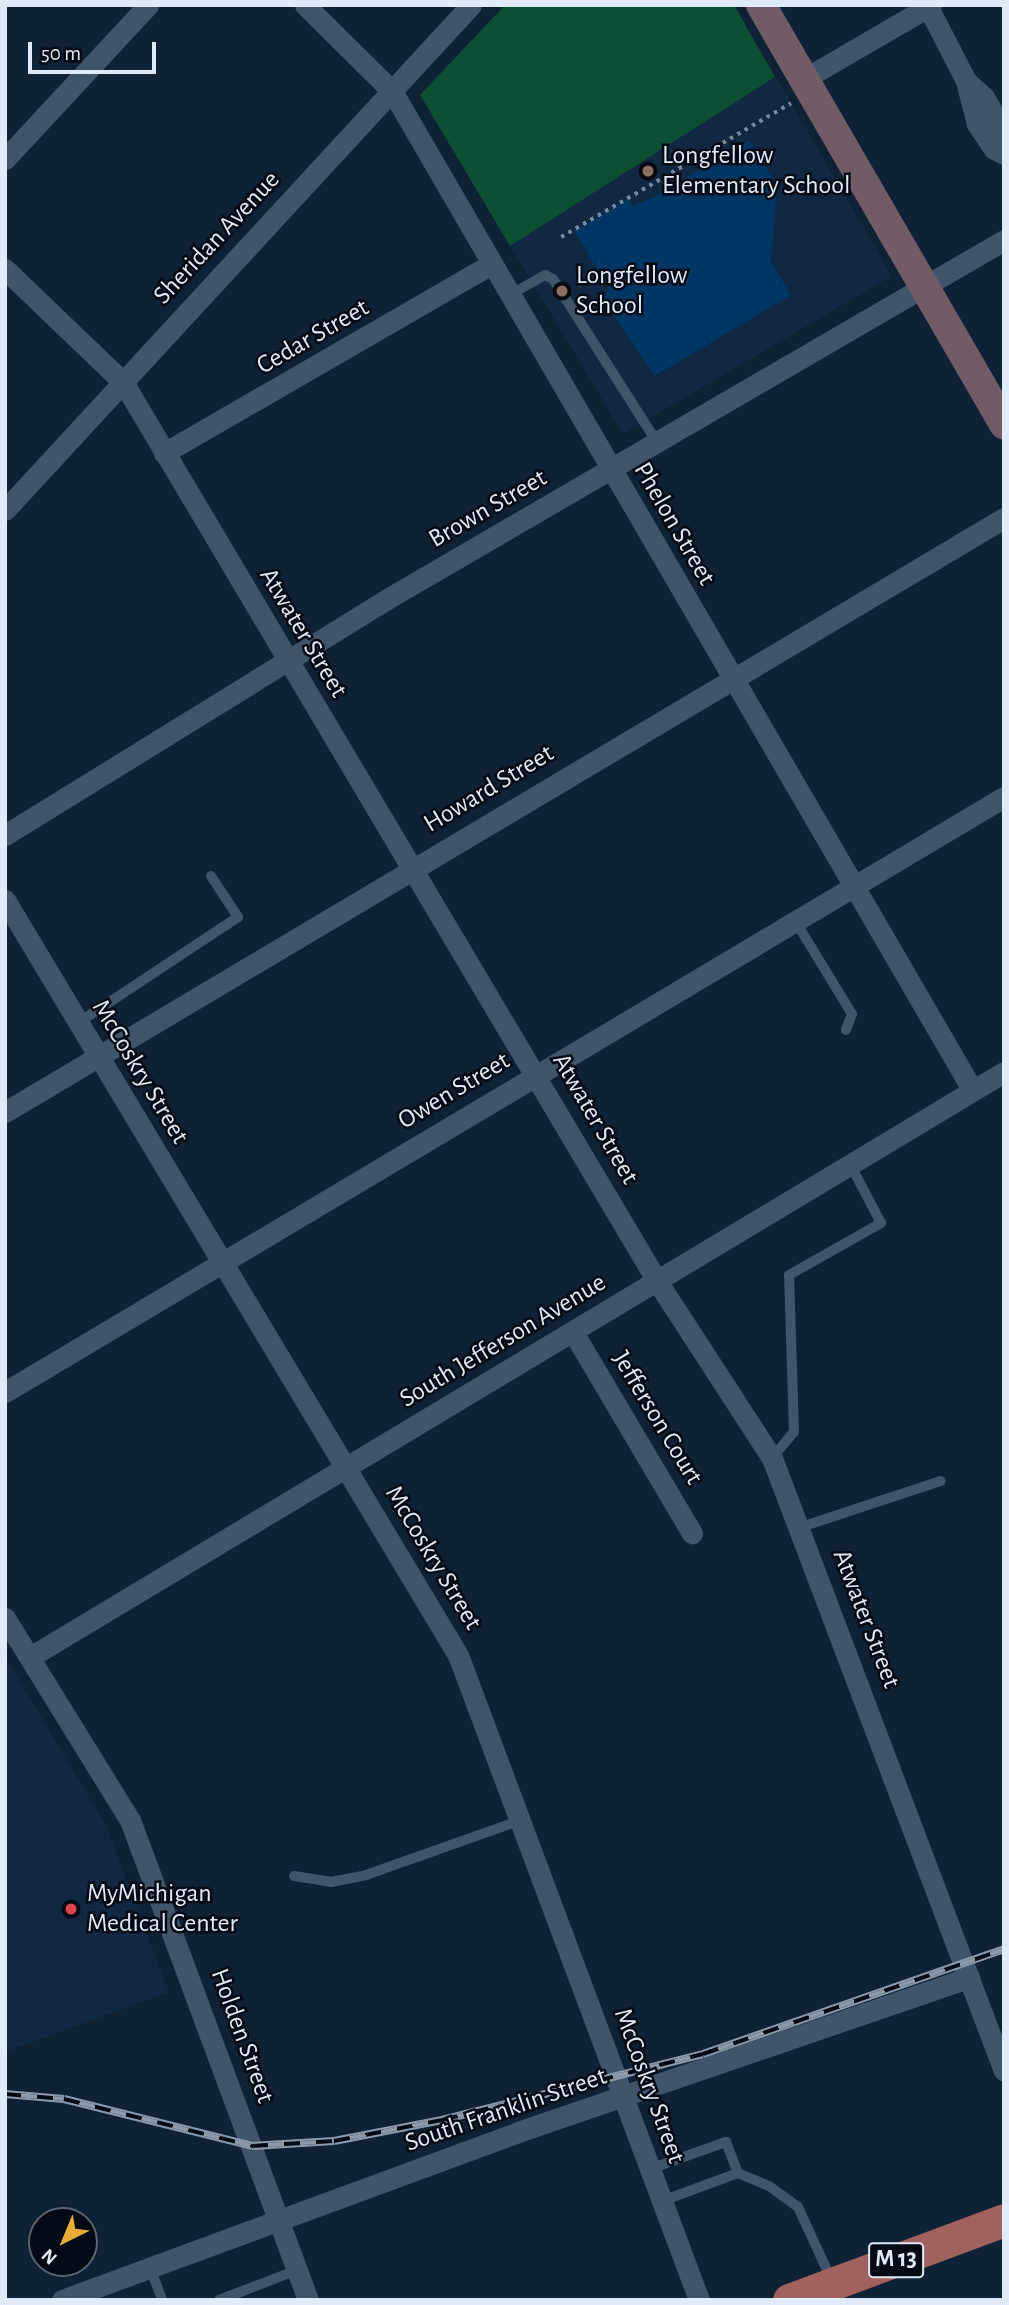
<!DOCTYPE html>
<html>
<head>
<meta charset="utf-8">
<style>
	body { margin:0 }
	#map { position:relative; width:1009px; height:2305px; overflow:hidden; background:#0e2135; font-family:"Alegreya Sans",sans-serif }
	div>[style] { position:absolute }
	.built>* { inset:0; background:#102842 }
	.green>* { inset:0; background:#0c4f32 }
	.building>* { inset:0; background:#003664 }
	.path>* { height:3.5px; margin-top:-1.75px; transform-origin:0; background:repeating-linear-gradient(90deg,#798899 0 3.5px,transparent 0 8.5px) }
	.lane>* { height:10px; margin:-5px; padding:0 5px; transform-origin:5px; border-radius:5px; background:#40556c }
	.street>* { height:21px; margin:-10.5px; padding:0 10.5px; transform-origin:10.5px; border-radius:10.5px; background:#40556c }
	.secondary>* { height:30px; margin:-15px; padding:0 15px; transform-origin:15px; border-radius:15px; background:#705b66 }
	.primary>* { height:33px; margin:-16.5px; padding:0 16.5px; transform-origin:16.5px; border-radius:16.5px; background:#a0625f }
	.rail>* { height:8px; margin-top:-4px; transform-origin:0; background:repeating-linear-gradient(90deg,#040a13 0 16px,#8b9aaa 0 32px); box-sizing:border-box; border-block:2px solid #8b9aaa }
	.dots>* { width:19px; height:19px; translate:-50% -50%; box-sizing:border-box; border:4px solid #040a13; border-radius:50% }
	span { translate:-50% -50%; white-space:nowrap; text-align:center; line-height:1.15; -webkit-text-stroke:5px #040a13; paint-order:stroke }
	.shield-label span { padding:2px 5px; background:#040a13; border:2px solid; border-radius:5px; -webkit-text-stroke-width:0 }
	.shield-label { font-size:24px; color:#dfebf9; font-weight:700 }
	.poi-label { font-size:26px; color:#dfebf9 }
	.left { translate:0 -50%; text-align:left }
	.street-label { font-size:26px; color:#dfebf9 }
	.frame { position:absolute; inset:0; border:7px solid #dfebf9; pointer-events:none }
	.north { position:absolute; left:28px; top:2207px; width:70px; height:70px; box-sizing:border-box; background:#040a13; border:2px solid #5c646f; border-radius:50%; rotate:223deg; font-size:19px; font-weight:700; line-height:28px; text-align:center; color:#dfebf9 }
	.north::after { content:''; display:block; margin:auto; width:24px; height:32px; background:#e6ac36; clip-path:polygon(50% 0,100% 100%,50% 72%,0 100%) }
	.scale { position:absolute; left:28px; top:42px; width:128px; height:32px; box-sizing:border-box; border:4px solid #dfebf9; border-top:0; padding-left:9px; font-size:21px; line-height:24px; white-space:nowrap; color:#dfebf9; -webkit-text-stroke:5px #040a13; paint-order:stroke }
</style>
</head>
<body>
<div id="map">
	<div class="built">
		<div style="clip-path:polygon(505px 5px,734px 5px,892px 276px,623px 434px,420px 95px)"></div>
		<div style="clip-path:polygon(5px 1656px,107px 1827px,169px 1992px,5px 2052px)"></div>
	</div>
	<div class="green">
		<div style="clip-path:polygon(505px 5px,734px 5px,775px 77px,510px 246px,420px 95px)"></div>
	</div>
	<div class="building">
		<div style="clip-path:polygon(749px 140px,777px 186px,771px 262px,791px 295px,655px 376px,600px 296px,610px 290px,574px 231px,628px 199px,632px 206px,652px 198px)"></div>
	</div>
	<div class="path">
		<div style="left:561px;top:237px;width:266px;rotate:-30.2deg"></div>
	</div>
	<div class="lane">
		<div style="left:508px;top:296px;width:43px;rotate:-29.6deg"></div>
		<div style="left:545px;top:275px;width:9px;rotate:27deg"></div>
		<div style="left:553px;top:279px;width:196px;rotate:57.5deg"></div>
		<div style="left:794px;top:919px;width:111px;rotate:58.6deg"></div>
		<div style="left:852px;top:1014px;width:17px;rotate:111deg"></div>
		<div style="left:78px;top:1023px;width:192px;rotate:-33.5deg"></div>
		<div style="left:238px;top:917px;width:49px;rotate:-123.4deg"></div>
		<div style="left:772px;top:1458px;width:34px;rotate:-50deg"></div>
		<div style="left:794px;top:1432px;width:157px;rotate:-91.8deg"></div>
		<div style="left:789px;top:1275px;width:106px;rotate:-29.5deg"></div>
		<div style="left:881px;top:1223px;width:69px;rotate:-117.7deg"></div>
		<div style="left:801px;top:1527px;width:147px;rotate:-18.2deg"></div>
		<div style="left:294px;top:1876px;width:37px;rotate:9deg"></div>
		<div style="left:331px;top:1882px;width:36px;rotate:-11deg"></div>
		<div style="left:366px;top:1875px;width:164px;rotate:-19.5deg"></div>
		<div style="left:650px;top:2169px;width:81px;rotate:-19.6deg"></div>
		<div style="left:726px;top:2142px;width:33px;rotate:69deg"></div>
		<div style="left:662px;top:2201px;width:81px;rotate:-20.2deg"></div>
		<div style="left:738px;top:2173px;width:34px;rotate:23deg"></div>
		<div style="left:769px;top:2186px;width:36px;rotate:36deg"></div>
		<div style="left:798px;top:2207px;width:81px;rotate:65.3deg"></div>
		<div style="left:150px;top:2268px;width:34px;rotate:69deg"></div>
		<div style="left:219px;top:2300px;width:84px;rotate:-21deg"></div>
	</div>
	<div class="street">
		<div style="left:305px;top:5px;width:122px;rotate:44.7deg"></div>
		<div style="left:392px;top:91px;width:1154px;rotate:59.84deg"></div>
		<div style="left:928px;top:7px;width:83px;rotate:62.8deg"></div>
		<div style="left:966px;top:81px;width:44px;rotate:75.7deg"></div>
		<div style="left:977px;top:124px;width:30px;rotate:56deg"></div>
		<div style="left:994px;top:149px;width:11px;rotate:27deg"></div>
		<div style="left:804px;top:79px;width:147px;rotate:-30.2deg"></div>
		<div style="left:966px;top:81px;width:24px;rotate:42deg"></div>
		<div style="left:984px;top:97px;width:40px;rotate:60.3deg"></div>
		<div style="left:5px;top:159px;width:210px;rotate:-47.1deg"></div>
		<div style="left:5px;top:269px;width:163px;rotate:43.8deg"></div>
		<div style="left:123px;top:382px;width:1046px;rotate:59.29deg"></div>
		<div style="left:657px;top:1281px;width:211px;rotate:57deg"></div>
		<div style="left:772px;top:1458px;width:655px;rotate:69.27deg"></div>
		<div style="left:164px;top:453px;width:376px;rotate:-30deg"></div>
		<div style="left:5px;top:510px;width:687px;rotate:-47.3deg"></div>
		<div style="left:5px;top:835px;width:449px;rotate:-31.7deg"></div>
		<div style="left:387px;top:599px;width:714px;rotate:-30.19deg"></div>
		<div style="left:5px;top:900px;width:880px;rotate:59.04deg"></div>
		<div style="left:458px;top:1655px;width:689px;rotate:69.51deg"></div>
		<div style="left:5px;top:1112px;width:1162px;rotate:-30.74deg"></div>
		<div style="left:573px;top:1332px;width:234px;rotate:59.4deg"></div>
		<div style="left:5px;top:1392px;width:1163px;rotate:-30.78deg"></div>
		<div style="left:5px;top:1618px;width:238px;rotate:58.3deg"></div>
		<div style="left:130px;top:1820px;width:512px;rotate:69.65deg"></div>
		<div style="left:30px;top:1657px;width:1136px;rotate:-30.99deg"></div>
		<div style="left:62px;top:2300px;width:486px;rotate:-20.2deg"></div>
		<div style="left:518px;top:2132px;width:477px;rotate:-18.9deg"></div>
	</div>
	<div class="secondary">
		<div style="left:761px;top:5px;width:485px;rotate:59.9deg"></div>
	</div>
	<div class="primary">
		<div style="left:789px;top:2300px;width:229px;rotate:-20.4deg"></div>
	</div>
	<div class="rail">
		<div style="left:5px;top:2094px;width:59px;rotate:4.8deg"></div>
		<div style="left:64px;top:2099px;width:194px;rotate:14deg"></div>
		<div style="left:252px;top:2146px;width:82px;rotate:-3.5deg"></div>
		<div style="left:334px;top:2141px;width:110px;rotate:-11deg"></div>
		<div style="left:442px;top:2120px;width:269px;rotate:-14.2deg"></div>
		<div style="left:703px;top:2054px;width:319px;rotate:-19.2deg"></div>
	</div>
	<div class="dots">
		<div style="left:648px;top:171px;background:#8d6e63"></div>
		<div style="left:562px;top:291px;background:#8d6e63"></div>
		<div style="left:71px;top:1909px;background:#e0444e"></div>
	</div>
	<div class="shield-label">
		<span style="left:896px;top:2260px">M 13</span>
	</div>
	<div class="poi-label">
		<span class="left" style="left:662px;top:171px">Longfellow<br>Elementary School</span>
		<span class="left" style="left:576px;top:291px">Longfellow<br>School</span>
		<span class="left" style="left:87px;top:1909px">MyMichigan<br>Medical Center</span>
	</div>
	<div class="street-label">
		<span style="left:217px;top:238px;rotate:-47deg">Sheridan Avenue</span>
		<span style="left:313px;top:337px;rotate:-30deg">Cedar Street</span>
		<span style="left:488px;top:509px;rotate:-30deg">Brown Street</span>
		<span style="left:674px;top:524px;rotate:60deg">Phelon Street</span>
		<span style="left:303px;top:633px;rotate:59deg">Atwater Street</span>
		<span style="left:489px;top:789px;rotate:-31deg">Howard Street</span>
		<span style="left:140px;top:1072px;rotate:59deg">McCoskry Street</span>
		<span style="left:454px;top:1091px;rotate:-31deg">Owen Street</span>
		<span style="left:595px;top:1119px;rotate:60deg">Atwater Street</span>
		<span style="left:503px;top:1341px;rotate:-31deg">South Jefferson Avenue</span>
		<span style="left:657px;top:1418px;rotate:59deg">Jefferson Court</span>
		<span style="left:433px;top:1558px;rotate:59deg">McCoskry Street</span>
		<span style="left:866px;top:1619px;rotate:69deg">Atwater Street</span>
		<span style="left:242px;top:2036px;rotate:70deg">Holden Street</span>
		<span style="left:649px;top:2086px;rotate:70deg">McCoskry Street</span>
		<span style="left:506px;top:2110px;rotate:-19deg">South Franklin Street</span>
	</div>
	<div class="frame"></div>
	<div class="north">N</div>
	<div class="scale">50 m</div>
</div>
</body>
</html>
